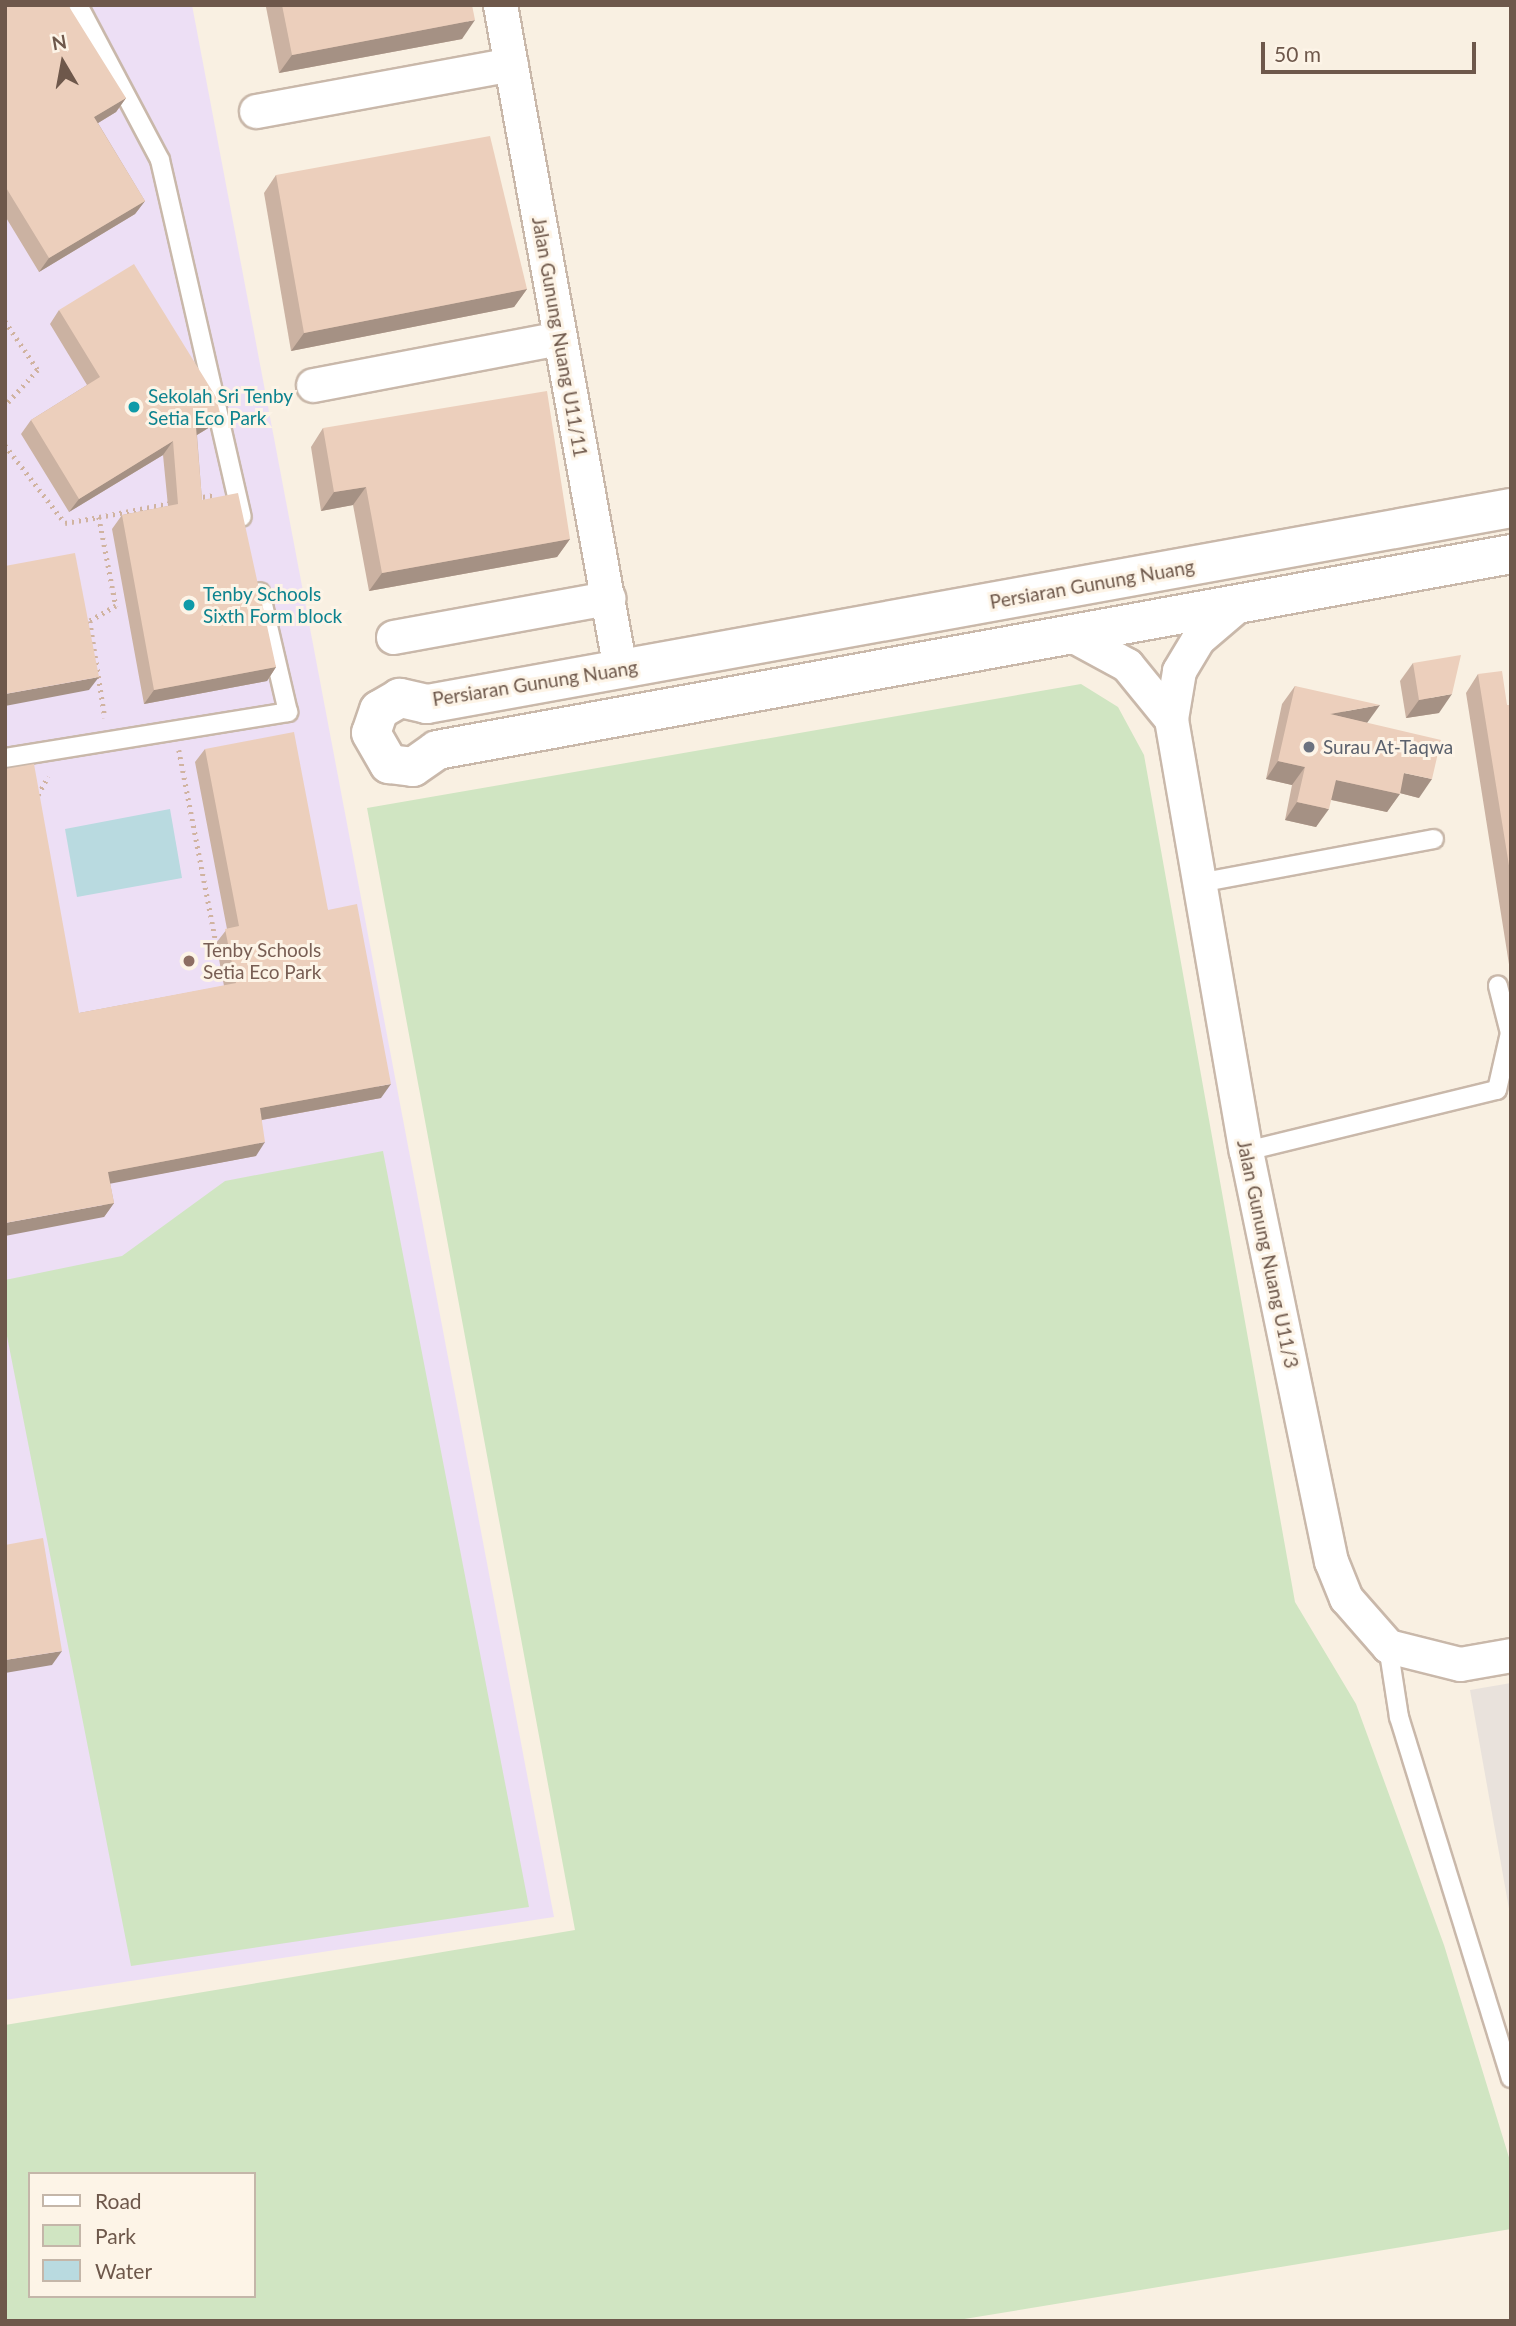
<!DOCTYPE html>
<html>
<head>
<meta charset="utf-8">
<style>
	body { margin:0 }
	#map { position:relative; width:1516px; height:2326px; overflow:hidden; background:#f9f0e2; font-family:Lato,sans-serif }
	div>[style] { position:absolute }
	.industrial>* { inset:0; background:#e9e2dc }
	.education>* { inset:0; background:#eddff5 }
	.green>* { inset:0; background:#d0e5c2 }
	.water>* { inset:0; background:#b9dae0 }
	.path>* { height:4.5px; margin-top:-2.25px; transform-origin:0; background:repeating-linear-gradient(90deg,#d0b3a0 0 2px,transparent 0 7px) }
	.roads { filter:drop-shadow(2px 0 #c9b8aa) drop-shadow(-2px 0 #c9b8aa) drop-shadow(0 2px #c9b8aa) drop-shadow(0 -2px #c9b8aa) }
	.lane>* { height:18px; margin:-9px; padding:0 9px; transform-origin:9px; border-radius:9px; background:#fff }
	.street>* { height:33px; margin:-16.5px; padding:0 16.5px; transform-origin:16.5px; border-radius:16.5px; background:#fff }
	.secondary>* { height:38px; margin:-19px; padding:0 19px; transform-origin:19px; border-radius:19px; background:#fff }
	.wall>* { inset:0; background:#cbb2a2 }
	.shaded-wall>* { inset:0; background:#a59184 }
	.building>* { inset:0; background:#eccfbc }
	.dots>* { width:19px; height:19px; translate:-50% -50%; box-sizing:border-box; border:4px solid #fdf4e7; border-radius:50% }
	span { translate:-50% -50%; white-space:nowrap; text-align:center; line-height:1.15; -webkit-text-stroke:6px #fdf4e7; paint-order:stroke }
	.street-label { font-size:19px; color:#6e584b }
	.culture-label { font-size:19px; color:#0d838f }
	.left { translate:0 -50%; text-align:left }
	.worship-label { font-size:19px; color:#5b616d }
	.education-label { font-size:19px; color:#785e54 }
	.frame { position:absolute; inset:0; border:7px solid #6e584b; pointer-events:none }
	.legend { position:absolute; left:28px; top:2172px; width:228px; height:126px; box-sizing:border-box; background:#fdf4e7; border:2px solid #c4b6a9; margin:0; padding:9px 12px; list-style:none; font-size:21px; color:#6e584b }
	.legend li { display:flex; align-items:center; gap:14px; height:35px }
	.legend b { width:35px; border:2px solid #c4b6a9 }
	.north { position:absolute; left:28px; top:28px; width:70px; height:70px; -webkit-text-stroke:5px #fdf4e7; paint-order:stroke; rotate:350deg; font-size:19px; font-weight:700; line-height:28px; text-align:center; color:#6e584b }
	.north::after { content:''; display:block; margin:auto; width:24px; height:32px; background:#6e584b; clip-path:polygon(50% 0,100% 100%,50% 72%,0 100%) }
	.scale { position:absolute; left:1261px; top:42px; width:215px; height:32px; box-sizing:border-box; border:4px solid #6e584b; border-top:0; padding-left:9px; font-size:21px; line-height:24px; white-space:nowrap; color:#6e584b; -webkit-text-stroke:5px #fdf4e7; paint-order:stroke }
</style>
</head>
<body>
<div id="map">
	<div class="industrial">
		<div style="clip-path:polygon(1511px 1683px,1511px 1920px,1470px 1690px)"></div>
	</div>
	<div class="education">
		<div style="clip-path:polygon(5px 5px,192px 5px,554px 1917px,5px 2000px)"></div>
	</div>
	<div class="green">
		<div style="clip-path:polygon(evenodd,1081px 684px,1118px 707px,1144px 755px,1295px 1602px,1356px 1704px,1444px 1945px,1511px 2164px,1511px 2229px,952px 2321px,5px 2321px,5px 2025px,575px 1930px,367px 808px,1081px 684px,30px 2174px,254px 2174px,254px 2296px,30px 2296px,30px 2174px)"></div>
		<div style="clip-path:polygon(383px 1151px,529px 1907px,131px 1966px,5px 1326px,5px 1280px,122px 1256px,225px 1181px)"></div>
	</div>
	<div class="water">
		<div style="clip-path:polygon(170px 809px,182px 878px,77px 897px,65px 829px)"></div>
	</div>
	<div class="path">
		<div style="left:5px;top:321px;width:59px;rotate:56deg"></div>
		<div style="left:38px;top:370px;width:49px;rotate:132.5deg"></div>
		<div style="left:5px;top:445px;width:98px;rotate:52.4deg"></div>
		<div style="left:65px;top:523px;width:35px;rotate:-10deg"></div>
		<div style="left:99px;top:517px;width:91px;rotate:79.2deg"></div>
		<div style="left:116px;top:606px;width:30px;rotate:150deg"></div>
		<div style="left:90px;top:621px;width:98px;rotate:81.2deg"></div>
		<div style="left:196px;top:498px;width:19px;rotate:-9deg"></div>
		<div style="left:99px;top:517px;width:73px;rotate:-11deg"></div>
		<div style="left:179px;top:750px;width:197px;rotate:79.1deg"></div>
		<div style="left:38px;top:795px;width:21px;rotate:-62deg"></div>
	</div>
	<div class="roads">
		<div class="lane">
			<div style="left:78px;top:5px;width:175px;rotate:62.1deg"></div>
			<div style="left:160px;top:160px;width:366px;rotate:77.1deg"></div>
			<div style="left:5px;top:758px;width:287px;rotate:-9.2deg"></div>
			<div style="left:288px;top:712px;width:123px;rotate:-103.1deg"></div>
			<div style="left:1199px;top:883px;width:239px;rotate:-10.6deg"></div>
			<div style="left:1246px;top:1151px;width:258px;rotate:-13.7deg"></div>
			<div style="left:1497px;top:1090px;width:58px;rotate:-77.2deg"></div>
			<div style="left:1510px;top:1033px;width:49px;rotate:-104.3deg"></div>
			<div style="left:1388px;top:1646px;width:72px;rotate:81.2deg"></div>
			<div style="left:1399px;top:1717px;width:378px;rotate:72.8deg"></div>
		</div>
		<div class="street">
			<div style="left:500px;top:5px;width:675px;rotate:79.76deg"></div>
			<div style="left:256px;top:111px;width:259px;rotate:-10.4deg"></div>
			<div style="left:313px;top:385px;width:251px;rotate:-10.8deg"></div>
			<div style="left:1239px;top:604px;width:54px;rotate:139.5deg"></div>
			<div style="left:1198px;top:639px;width:37px;rotate:121deg"></div>
			<div style="left:1179px;top:671px;width:49px;rotate:99.5deg"></div>
			<div style="left:1171px;top:719px;width:438px;rotate:80.2deg"></div>
			<div style="left:1246px;top:1151px;width:419px;rotate:78.3deg"></div>
			<div style="left:1331px;top:1561px;width:40px;rotate:68deg"></div>
			<div style="left:1346px;top:1598px;width:64px;rotate:48.8deg"></div>
			<div style="left:1388px;top:1646px;width:74px;rotate:14deg"></div>
			<div style="left:1460px;top:1664px;width:52px;rotate:-10deg"></div>
			<div style="left:1070px;top:634px;width:65px;rotate:28.5deg"></div>
			<div style="left:1127px;top:665px;width:70px;rotate:50.8deg"></div>
			<div style="left:393px;top:637px;width:219px;rotate:-10.3deg"></div>
		</div>
		<div class="secondary">
			<div style="left:1511px;top:508px;width:1102px;rotate:169.75deg"></div>
			<div style="left:427px;top:704px;width:28px;rotate:-167deg"></div>
			<div style="left:400px;top:698px;width:24px;rotate:150deg"></div>
			<div style="left:379px;top:710px;width:24px;rotate:109deg"></div>
			<div style="left:371px;top:733px;width:36px;rotate:60deg"></div>
			<div style="left:389px;top:764px;width:24px;rotate:7deg"></div>
			<div style="left:413px;top:767px;width:29px;rotate:-35deg"></div>
			<div style="left:437px;top:750px;width:1092px;rotate:-10.34deg"></div>
		</div>
	</div>
	<div class="wall">
		<div style="clip-path:polygon(5px 5px,126px 98px,116px 112px,98px 123px,145px 201px,135px 214px,39px 272px,5px 216px)"></div>
		<div style="clip-path:polygon(268px 5px,472px 5px,462px 39px,279px 73px,266px 7px)"></div>
		<div style="clip-path:polygon(276px 175px,527px 289px,514px 307px,291px 351px,264px 193px)"></div>
		<div style="clip-path:polygon(59px 310px,220px 413px,210px 427px,197px 435px,202px 500px,276px 667px,267px 681px,144px 704px,112px 529px,122px 515px,168px 506px,163px 455px,69px 512px,21px 434px,31px 420px,87px 385px,50px 324px)"></div>
		<div style="clip-path:polygon(323px 428px,570px 539px,557px 557px,369px 591px,353px 505px,321px 511px,311px 447px)"></div>
		<div style="clip-path:polygon(1413px 663px,1439px 713px,1406px 718px,1400px 681px)"></div>
		<div style="clip-path:polygon(1478px 674px,1507px 705px,1511px 705px,1511px 977px,1466px 693px)"></div>
		<div style="clip-path:polygon(1295px 686px,1367px 723px,1419px 798px,1400px 793px,1387px 812px,1331px 800px,1316px 827px,1285px 820px,1292px 785px,1266px 779px,1282px 704px)"></div>
		<div style="clip-path:polygon(205px 749px,328px 910px,381px 1098px,262px 1120px,256px 1156px,110px 1183px,114px 1203px,104px 1217px,79px 1013px,224px 986px,216px 943px,227px 929px,195px 762px)"></div>
	</div>
	<div class="shaded-wall">
		<div style="clip-path:polygon(475px 20px,462px 39px,279px 73px,292px 55px)"></div>
		<div style="clip-path:polygon(126px 98px,116px 112px,85px 131px,94px 117px)"></div>
		<div style="clip-path:polygon(145px 201px,135px 214px,39px 272px,49px 258px)"></div>
		<div style="clip-path:polygon(527px 289px,514px 307px,291px 351px,304px 333px)"></div>
		<div style="clip-path:polygon(220px 413px,210px 427px,187px 441px,196px 427px)"></div>
		<div style="clip-path:polygon(173px 441px,163px 455px,69px 512px,79px 499px)"></div>
		<div style="clip-path:polygon(366px 487px,353px 505px,321px 511px,334px 492px)"></div>
		<div style="clip-path:polygon(570px 539px,557px 557px,369px 591px,382px 573px)"></div>
		<div style="clip-path:polygon(276px 667px,267px 681px,144px 704px,154px 690px)"></div>
		<div style="clip-path:polygon(99px 677px,89px 690px,5px 706px,5px 694px)"></div>
		<div style="clip-path:polygon(1452px 694px,1439px 713px,1406px 718px,1419px 700px)"></div>
		<div style="clip-path:polygon(1380px 705px,1367px 723px,1330px 714px)"></div>
		<div style="clip-path:polygon(1278px 761px,1305px 767px,1292px 785px,1266px 779px)"></div>
		<div style="clip-path:polygon(1404px 773px,1432px 779px,1419px 798px,1392px 791px)"></div>
		<div style="clip-path:polygon(1336px 780px,1400px 794px,1387px 812px,1323px 798px)"></div>
		<div style="clip-path:polygon(1297px 802px,1329px 809px,1316px 827px,1285px 820px)"></div>
		<div style="clip-path:polygon(391px 1084px,381px 1098px,250px 1122px,260px 1108px)"></div>
		<div style="clip-path:polygon(265px 1142px,256px 1156px,98px 1186px,108px 1172px)"></div>
		<div style="clip-path:polygon(114px 1203px,104px 1217px,5px 1236px,5px 1223px)"></div>
		<div style="clip-path:polygon(62px 1651px,52px 1665px,5px 1673px,5px 1660px)"></div>
	</div>
	<div class="building">
		<div style="clip-path:polygon(5px 5px,68px 5px,126px 98px,94px 117px,145px 201px,49px 258px,5px 186px)"></div>
		<div style="clip-path:polygon(282px 5px,472px 5px,475px 20px,292px 55px)"></div>
		<div style="clip-path:polygon(490px 136px,527px 289px,304px 333px,276px 175px)"></div>
		<div style="clip-path:polygon(134px 264px,216px 397px,220px 413px,196px 427px,202px 500px,238px 493px,276px 667px,154px 690px,122px 515px,178px 504px,173px 441px,79px 499px,31px 420px,100px 377px,59px 310px)"></div>
		<div style="clip-path:polygon(547px 391px,570px 539px,382px 573px,366px 487px,334px 492px,323px 428px)"></div>
		<div style="clip-path:polygon(75px 553px,99px 677px,5px 694px,5px 566px)"></div>
		<div style="clip-path:polygon(1461px 655px,1452px 694px,1419px 700px,1413px 663px)"></div>
		<div style="clip-path:polygon(1502px 671px,1507px 705px,1511px 705px,1511px 878px,1478px 674px)"></div>
		<div style="clip-path:polygon(1295px 686px,1380px 705px,1330px 714px,1441px 740px,1432px 779px,1404px 773px,1400px 794px,1336px 780px,1329px 809px,1297px 802px,1305px 767px,1278px 761px)"></div>
		<div style="clip-path:polygon(294px 732px,328px 910px,357px 904px,391px 1084px,260px 1108px,265px 1142px,108px 1172px,114px 1203px,5px 1223px,5px 769px,34px 764px,79px 1013px,236px 983px,225px 929px,239px 926px,205px 749px)"></div>
		<div style="clip-path:polygon(43px 1538px,62px 1651px,5px 1660px,5px 1545px)"></div>
	</div>
	<div class="dots">
		<div style="left:134px;top:407px;background:#0f9aa8"></div>
		<div style="left:189px;top:605px;background:#0f9aa8"></div>
		<div style="left:1309px;top:747px;background:#6b7280"></div>
		<div style="left:189px;top:961px;background:#8d6e63"></div>
	</div>
	<div class="street-label">
		<span style="left:560px;top:337px;rotate:80deg">Jalan Gunung Nuang U11/11</span>
		<span style="left:1092px;top:584px;rotate:-10deg">Persiaran Gunung Nuang</span>
		<span style="left:535px;top:683px;rotate:-9deg">Persiaran Gunung Nuang</span>
		<span style="left:1268px;top:1254px;rotate:78deg">Jalan Gunung Nuang U11/3</span>
	</div>
	<div class="culture-label">
		<span class="left" style="left:148px;top:407px">Sekolah Sri Tenby<br>Setia Eco Park</span>
		<span class="left" style="left:203px;top:605px">Tenby Schools<br>Sixth Form block</span>
	</div>
	<div class="worship-label">
		<span class="left" style="left:1323px;top:747px">Surau At-Taqwa</span>
	</div>
	<div class="education-label">
		<span class="left" style="left:203px;top:961px">Tenby Schools<br>Setia Eco Park</span>
	</div>
	<div class="frame"></div>
	<ul class="legend">
	<li><b style="height:9px;background:#fff"></b>Road</li>
	<li><b style="height:19px;background:#d0e5c2"></b>Park</li>
	<li><b style="height:19px;background:#b9dae0"></b>Water</li>
	</ul>
	<div class="north">N</div>
	<div class="scale">50 m</div>
</div>
</body>
</html>
